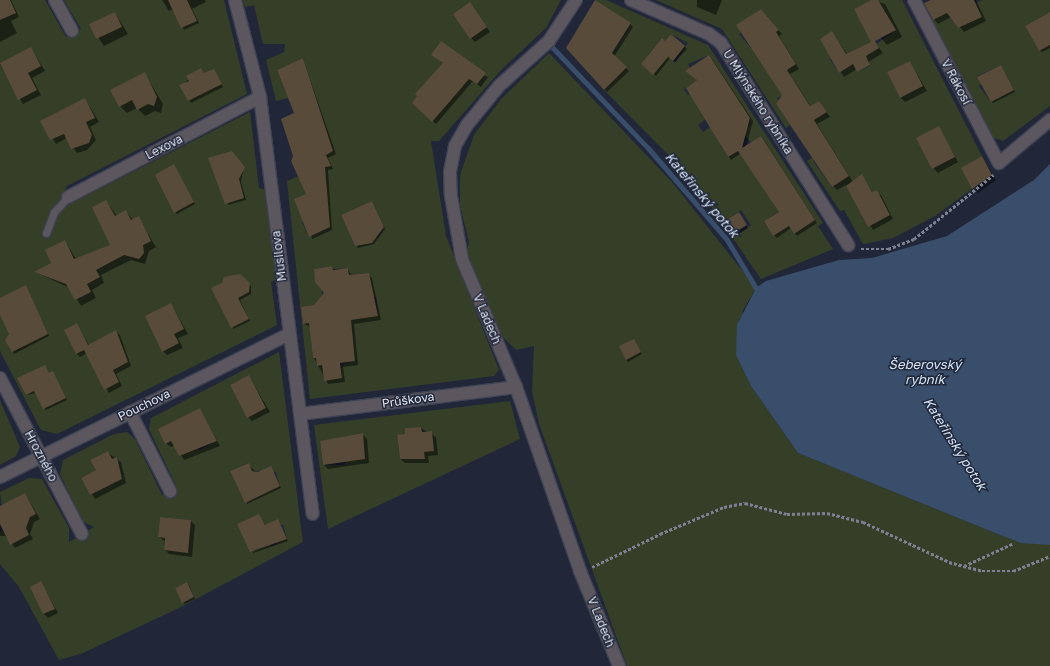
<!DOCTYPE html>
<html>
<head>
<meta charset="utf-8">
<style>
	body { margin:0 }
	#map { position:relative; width:1050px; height:666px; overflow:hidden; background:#212739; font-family:"Golos Text",sans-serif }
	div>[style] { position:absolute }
	.green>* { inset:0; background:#353f28 }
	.water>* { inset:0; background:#384e6a }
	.shadow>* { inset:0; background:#0007 }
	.stream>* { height:5px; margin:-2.5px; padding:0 2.5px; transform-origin:2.5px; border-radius:2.5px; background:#384e6a }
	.building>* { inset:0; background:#594b39 }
	.path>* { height:2.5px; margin-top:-1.25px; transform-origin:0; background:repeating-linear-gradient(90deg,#7c8291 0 3px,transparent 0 5px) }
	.roads { filter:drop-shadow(1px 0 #3c4253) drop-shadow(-1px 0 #3c4253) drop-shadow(0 1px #3c4253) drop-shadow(0 -1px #3c4253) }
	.service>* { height:7px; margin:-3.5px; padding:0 3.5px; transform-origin:3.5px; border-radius:3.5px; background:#5c565f }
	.minor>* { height:12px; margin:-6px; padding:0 6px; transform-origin:6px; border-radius:6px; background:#5c565f }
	span { translate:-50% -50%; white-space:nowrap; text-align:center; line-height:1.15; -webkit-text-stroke:3px #212739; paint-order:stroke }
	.street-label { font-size:12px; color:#e2e7f3 }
	.water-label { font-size:13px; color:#d4e4f9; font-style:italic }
</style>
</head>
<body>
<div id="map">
	<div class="green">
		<div style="clip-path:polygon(0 0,45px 0,66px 37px,81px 29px,64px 0,224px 0,247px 94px,67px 186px,62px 196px,68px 205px,250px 112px,259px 188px,267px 190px,278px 279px,271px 282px,277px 325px,57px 434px,41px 430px,0 351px)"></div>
		<div style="clip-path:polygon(evenodd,243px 0,561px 0,546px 28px,502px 69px,439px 141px,431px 141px,446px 236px,499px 370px,494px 376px,310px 399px,287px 181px,322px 166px,318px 158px,333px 151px,303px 58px,277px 70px,288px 98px,276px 101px,266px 60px,284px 52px,285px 44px,263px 44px,254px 5px,245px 7px,243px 0,372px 201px,384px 227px,379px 236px,355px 246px,341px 215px,372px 201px,243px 0,317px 215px,324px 230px,309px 237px,302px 222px,317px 215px,243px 0,332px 266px,333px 269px,348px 268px,349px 275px,368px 273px,371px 289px,365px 298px,376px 297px,378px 316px,303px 324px,301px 307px,322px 304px,322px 286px,315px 279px,314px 269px,332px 266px,243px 0,311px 341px,353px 343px,355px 361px,345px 363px,341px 368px,342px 378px,324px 380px,322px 365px,317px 366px,316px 358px,313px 358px,311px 341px)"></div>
		<div style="clip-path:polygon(evenodd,595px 0,606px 0,708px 45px,823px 223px,818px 226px,833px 249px,761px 279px,692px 179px,604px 90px,611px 83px,594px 65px,611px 55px,631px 24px,595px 0,671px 34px,688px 43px,675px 63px,668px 57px,652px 58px,648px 55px,661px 39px,665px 41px,671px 34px,595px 0,709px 55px,721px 74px,688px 95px,684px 89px,697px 80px,688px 64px,709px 55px,595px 0,724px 78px,742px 106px,703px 132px,698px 125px,706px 119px,724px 78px,595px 0,745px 110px,750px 118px,749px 126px,742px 130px,751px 143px,761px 136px,776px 160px,742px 148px,728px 157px,720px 145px,727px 141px,719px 127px,745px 110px,595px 0,800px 198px,814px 220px,794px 234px,789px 226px,773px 236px,764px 221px,800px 198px,595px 0,741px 210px,751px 225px,736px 236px,726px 220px,741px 210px)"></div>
		<div style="clip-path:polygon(evenodd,656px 0,871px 0,854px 9px,875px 45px,896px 30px,878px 0,902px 0,982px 156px,968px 164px,964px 172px,972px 189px,935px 216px,893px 238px,863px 244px,844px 210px,840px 211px,807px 161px,830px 146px,814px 120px,827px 112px,819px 101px,810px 106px,799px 89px,777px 98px,780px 102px,776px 104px,790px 125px,786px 128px,722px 29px,656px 0,761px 9px,779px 30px,751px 48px,739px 34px,741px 33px,737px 25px,761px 9px,656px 0,861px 47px,870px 66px,857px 72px,848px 53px,861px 47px,656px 0,786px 48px,796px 64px,772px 79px,786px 48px,656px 0,842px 51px,851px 65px,839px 73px,830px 59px,842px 51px,656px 0,910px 61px,923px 86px,900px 98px,887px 72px,910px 61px,656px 0,832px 149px,849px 176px,832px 187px,813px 161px,832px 149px,656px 0,877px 190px,890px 215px,868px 227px,855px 202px,877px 190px)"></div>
		<div style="clip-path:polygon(evenodd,982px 0,1050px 0,1050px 17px,1048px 13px,1025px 26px,1039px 51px,1050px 45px,1050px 106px,1003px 141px,991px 137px,932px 20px,947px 13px,958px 28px,982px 17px,976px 3px,982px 0,1001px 65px,1014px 90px,991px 102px,979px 86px,981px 84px,977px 76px,1001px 65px)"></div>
		<div style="clip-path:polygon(549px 53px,672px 182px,756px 288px,743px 310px,736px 355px,751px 386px,798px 453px,1000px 535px,1050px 545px,1050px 666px,627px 666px,539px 424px,532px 391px,534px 346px,516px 350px,497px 331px,466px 254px,469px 242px,460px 205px,460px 175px,474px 135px,501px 99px)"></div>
		<div style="clip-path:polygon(evenodd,279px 352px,303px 542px,179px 608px,83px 653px,59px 660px,19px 587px,0 564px,0 532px,3px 531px,10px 544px,29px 535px,26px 528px,30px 517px,36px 514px,25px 493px,2px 506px,0 492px,29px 478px,42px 479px,69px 528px,69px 542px,94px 527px,82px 521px,60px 474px,63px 460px,114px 434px,127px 432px,135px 439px,162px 495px,177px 488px,149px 429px,151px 418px,279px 352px,249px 375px,266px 407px,247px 417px,230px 385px,249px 375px,279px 352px,200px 408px,217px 441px,200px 450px,171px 441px,200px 408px,279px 352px,108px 451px,112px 459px,117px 457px,122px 479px,90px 495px,81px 478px,96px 470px,90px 460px,108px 451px,279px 352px,248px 463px,252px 471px,276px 472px,280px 486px,243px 499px,230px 471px,248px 463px,279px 352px,255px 516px,259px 524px,283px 525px,287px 539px,272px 546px,237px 524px,255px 516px,279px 352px,160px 517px,191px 520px,188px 552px,164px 550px,165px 538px,158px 537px,160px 517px,279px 352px,187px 582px,194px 597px,182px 602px,175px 588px,187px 582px)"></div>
		<div style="clip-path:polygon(0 400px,20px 447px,16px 456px,0 465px)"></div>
		<div style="clip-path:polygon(evenodd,510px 401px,520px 439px,328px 529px,314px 425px,510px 401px,421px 427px,422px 432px,432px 431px,434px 450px,424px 452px,425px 459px,400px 459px,397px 436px,405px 434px,405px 428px,421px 427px,510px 401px,362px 433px,365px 459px,345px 461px,345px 465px,323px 465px,320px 442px,362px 433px)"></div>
	</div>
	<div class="water">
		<div style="clip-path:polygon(1050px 164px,1050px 545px,1021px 543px,1000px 535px,798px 453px,751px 386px,736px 355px,737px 325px,756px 288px,766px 281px,839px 260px,872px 258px,947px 236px,1034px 180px)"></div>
	</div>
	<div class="shadow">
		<div style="clip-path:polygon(0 0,11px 0,19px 17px,11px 21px,17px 33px,0 42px)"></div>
		<div style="clip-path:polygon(162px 0,205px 0,206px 2px,192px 9px,199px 23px,184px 30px,173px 9px,169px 11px)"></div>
		<div style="clip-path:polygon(697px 0,722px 0,716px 15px,697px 7px)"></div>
		<div style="clip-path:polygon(873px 0,885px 4px,902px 37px,887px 45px,881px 38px)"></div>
		<div style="clip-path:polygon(933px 0,976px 0,986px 21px,964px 32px,951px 17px,938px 24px,934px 19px)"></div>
		<div style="clip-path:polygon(470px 4px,490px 32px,475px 42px,471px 38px)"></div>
		<div style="clip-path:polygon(115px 13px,128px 34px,104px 46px,90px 25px)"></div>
		<div style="clip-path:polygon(765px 14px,782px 34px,779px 36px,799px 69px,790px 74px,811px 107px,819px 102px,830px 117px,817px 124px,853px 182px,862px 175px,873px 193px,881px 195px,893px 219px,873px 230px,846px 185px,837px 190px,833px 186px,777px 104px,783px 96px)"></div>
		<div style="clip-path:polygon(1050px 17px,1050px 48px,1042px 52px,1040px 50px)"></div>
		<div style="clip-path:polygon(630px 24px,633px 27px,614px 57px,629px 71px,607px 92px,567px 48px)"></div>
		<div style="clip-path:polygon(832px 32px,847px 54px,874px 41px,883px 53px,844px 77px,821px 39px)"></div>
		<div style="clip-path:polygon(671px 35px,687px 49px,675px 62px,670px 58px,656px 76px,642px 64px)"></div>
		<div style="clip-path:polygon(31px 48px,45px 71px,32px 78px,41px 95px,23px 104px,0 64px)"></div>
		<div style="clip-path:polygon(436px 58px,488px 77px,481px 87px,473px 81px,436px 124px,413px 103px,444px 64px)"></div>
		<div style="clip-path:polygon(303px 59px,336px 154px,328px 158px,333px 169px,328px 170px,332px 230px,312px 239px,296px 113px)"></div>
		<div style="clip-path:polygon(712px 59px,753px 121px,746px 147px,761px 138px,764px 140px,817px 223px,797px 236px,791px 228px,777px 238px,774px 235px,780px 212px,741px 153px,731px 160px,729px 157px,687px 88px,698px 81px)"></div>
		<div style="clip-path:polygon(910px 62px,927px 91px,905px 102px,901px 98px)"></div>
		<div style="clip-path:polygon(1002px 68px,1015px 92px,993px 103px,991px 101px)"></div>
		<div style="clip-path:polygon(201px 69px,205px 74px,215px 72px,223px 87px,191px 103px,181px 86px)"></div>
		<div style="clip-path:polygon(145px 74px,163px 104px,161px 113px,155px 111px,145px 116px,137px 108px,127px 113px,120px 106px)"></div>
		<div style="clip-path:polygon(85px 99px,99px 122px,90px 127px,96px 140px,87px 150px,77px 153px,67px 138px,56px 144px,42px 121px)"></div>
		<div style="clip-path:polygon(939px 128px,958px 162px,938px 173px,933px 168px)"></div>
		<div style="clip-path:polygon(982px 157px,996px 180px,978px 193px,963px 168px)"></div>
		<div style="clip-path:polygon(235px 159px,244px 165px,241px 182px,246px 200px,228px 205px)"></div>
		<div style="clip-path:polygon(174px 166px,195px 204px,177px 214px,175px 212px)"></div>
		<div style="clip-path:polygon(106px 201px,117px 216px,126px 211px,133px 220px,138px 218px,156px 247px,149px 251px,145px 264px,131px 260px,101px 275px,104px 283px,92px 290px,96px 298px,81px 306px,70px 288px,35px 272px,53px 263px,65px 241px,76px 259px,112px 246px)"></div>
		<div style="clip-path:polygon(372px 202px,385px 229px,374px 244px,358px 248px,342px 216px)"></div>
		<div style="clip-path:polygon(740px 215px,748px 228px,737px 235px,727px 221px)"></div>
		<div style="clip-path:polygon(348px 269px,352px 276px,368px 274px,372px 278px,381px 320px,354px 324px,358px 365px,343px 367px,345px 382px,328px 384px,314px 358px,311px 327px,304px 324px,326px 293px,315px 270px)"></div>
		<div style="clip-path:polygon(239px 275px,251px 286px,251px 294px,240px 300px,250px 321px,233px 329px)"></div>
		<div style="clip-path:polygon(26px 286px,49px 336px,14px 354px,7px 340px,10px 334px,0 313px,0 300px)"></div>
		<div style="clip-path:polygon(171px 304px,188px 334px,178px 338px,183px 348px,167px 355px,163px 351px)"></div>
		<div style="clip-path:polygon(77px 325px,89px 345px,116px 332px,120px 335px,131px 366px,116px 374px,122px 386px,109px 393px,87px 353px,80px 357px,76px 353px)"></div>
		<div style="clip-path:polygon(634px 340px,642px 354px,628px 362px,626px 360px)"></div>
		<div style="clip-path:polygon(49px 374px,54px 374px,67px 400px,46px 410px,36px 393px,26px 395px)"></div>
		<div style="clip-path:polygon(249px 377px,270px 412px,252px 421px,248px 417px)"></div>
		<div style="clip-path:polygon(200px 409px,220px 446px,184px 460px,175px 445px,171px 447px,166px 443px)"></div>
		<div style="clip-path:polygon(421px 428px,436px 437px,438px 455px,428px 456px,429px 463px,405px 463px,400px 459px,406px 435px)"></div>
		<div style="clip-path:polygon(362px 434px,367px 439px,369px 463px,328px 469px,324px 465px)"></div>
		<div style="clip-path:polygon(108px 453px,121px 462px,126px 483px,95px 499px,82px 478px,97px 471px)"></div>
		<div style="clip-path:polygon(248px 464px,258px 474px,271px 468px,281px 488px,247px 504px)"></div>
		<div style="clip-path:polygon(25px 494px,40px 519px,34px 522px,30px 534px,33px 539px,15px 548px,7px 536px,0 536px,0 507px)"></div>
		<div style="clip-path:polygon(259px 515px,266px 526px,278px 521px,288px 541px,253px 553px)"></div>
		<div style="clip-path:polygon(161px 518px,191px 521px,195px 525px,192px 557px,169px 554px,165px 550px,166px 542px,159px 537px)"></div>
		<div style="clip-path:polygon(41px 583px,58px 613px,48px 618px,44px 614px)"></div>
		<div style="clip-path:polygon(189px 585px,195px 599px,185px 604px,183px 602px)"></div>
	</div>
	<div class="stream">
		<div style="left:553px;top:48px;width:138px;rotate:46.5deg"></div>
		<div style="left:648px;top:148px;width:121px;rotate:49.3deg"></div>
		<div style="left:727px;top:240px;width:56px;rotate:58.9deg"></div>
		<div style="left:756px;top:288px;width:5px;rotate:11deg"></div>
	</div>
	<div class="building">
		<div style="clip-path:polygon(0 0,10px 0,16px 13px,0 20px)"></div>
		<div style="clip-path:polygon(168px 0,187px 0,197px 21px,181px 28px)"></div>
		<div style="clip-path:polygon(595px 0,631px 23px,612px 53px,627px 67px,604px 90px,566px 48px)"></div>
		<div style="clip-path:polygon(871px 0,878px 0,896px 30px,875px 41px,879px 48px,866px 56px,870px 65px,857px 72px,853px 64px,839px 73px,820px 39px,832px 31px,846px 54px,871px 42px,854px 9px)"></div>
		<div style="clip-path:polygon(931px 0,974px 0,982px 17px,958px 28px,947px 13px,933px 20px,924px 3px)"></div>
		<div style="clip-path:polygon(470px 2px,487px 27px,470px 39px,453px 14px)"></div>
		<div style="clip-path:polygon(761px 9px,779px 30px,776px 32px,796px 64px,787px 70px,810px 106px,819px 101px,827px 112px,814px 120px,849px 176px,832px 187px,776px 104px,782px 95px,736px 25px)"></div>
		<div style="clip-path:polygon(115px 12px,122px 27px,96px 39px,89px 24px)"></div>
		<div style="clip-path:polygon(1050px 12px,1050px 45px,1039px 51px,1025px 26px)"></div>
		<div style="clip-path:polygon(671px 34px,685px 46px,673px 61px,668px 57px,653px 75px,641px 64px,662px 38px,665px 41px)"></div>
		<div style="clip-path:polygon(441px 41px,486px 73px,477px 84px,469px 79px,432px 122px,412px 103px,417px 96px,415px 94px,443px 63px,431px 55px)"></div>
		<div style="clip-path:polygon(31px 47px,41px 66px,28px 73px,37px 90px,18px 100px,0 63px)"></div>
		<div style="clip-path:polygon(709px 55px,750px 118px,742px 148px,761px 136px,815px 220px,794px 234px,789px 226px,773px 236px,764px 221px,779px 212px,738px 151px,728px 157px,686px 88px,697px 80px,685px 71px)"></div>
		<div style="clip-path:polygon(303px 58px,333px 151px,326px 155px,331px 166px,325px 167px,330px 227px,309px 237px,294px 199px,306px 194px,291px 161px,293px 156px,281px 119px,294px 113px,277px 70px)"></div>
		<div style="clip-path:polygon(910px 61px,923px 86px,900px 98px,887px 72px)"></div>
		<div style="clip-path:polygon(1001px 65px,1014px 90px,991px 102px,977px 77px)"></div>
		<div style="clip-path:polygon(201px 68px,204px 73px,214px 69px,222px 84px,188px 101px,179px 85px,189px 81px,186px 76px)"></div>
		<div style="clip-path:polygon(145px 72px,157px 97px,154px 106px,148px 104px,137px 110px,132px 100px,119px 107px,110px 90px)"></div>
		<div style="clip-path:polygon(85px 98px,95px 118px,86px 122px,92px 135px,89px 143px,71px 149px,64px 134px,50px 140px,40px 121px)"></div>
		<div style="clip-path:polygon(939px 126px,955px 157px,932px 169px,916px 138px)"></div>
		<div style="clip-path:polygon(232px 151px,245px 167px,239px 179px,244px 198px,225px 204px,208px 158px)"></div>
		<div style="clip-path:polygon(982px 156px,992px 175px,972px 189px,961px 168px)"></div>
		<div style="clip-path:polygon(174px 164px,194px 202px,174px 213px,155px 175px)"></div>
		<div style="clip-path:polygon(862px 174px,872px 192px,877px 190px,890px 215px,868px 227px,846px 186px)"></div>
		<div style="clip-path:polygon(106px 200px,115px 216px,126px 210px,131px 220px,139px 216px,151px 241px,143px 245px,144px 253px,139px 259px,124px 255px,96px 270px,100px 277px,87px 284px,91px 292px,75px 300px,66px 284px,34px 272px,51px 263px,45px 250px,65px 240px,74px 259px,110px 245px,92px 207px)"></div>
		<div style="clip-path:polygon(372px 201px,384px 227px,372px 243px,355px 246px,341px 215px)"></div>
		<div style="clip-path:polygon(739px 212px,747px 225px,734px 233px,726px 220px)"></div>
		<div style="clip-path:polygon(332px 266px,333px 270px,348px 268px,349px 275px,369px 273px,378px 316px,351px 320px,355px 361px,340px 363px,342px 378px,324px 381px,322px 365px,317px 366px,316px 358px,313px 358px,309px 323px,303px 324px,301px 307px,314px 305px,324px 293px,315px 282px,314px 269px)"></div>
		<div style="clip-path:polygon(240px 274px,250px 283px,249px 292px,238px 298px,249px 319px,231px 328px,211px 288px,222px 283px,224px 277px)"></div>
		<div style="clip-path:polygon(26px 285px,48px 334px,12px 352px,5px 340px,9px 334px,0 315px,0 298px)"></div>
		<div style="clip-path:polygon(171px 303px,184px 329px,174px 334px,179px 343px,162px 352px,145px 316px)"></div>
		<div style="clip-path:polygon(77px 323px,88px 345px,116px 330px,128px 362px,113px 370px,119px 382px,104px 390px,84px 350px,76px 354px,64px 330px)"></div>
		<div style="clip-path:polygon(634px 339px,641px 352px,626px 360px,619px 346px)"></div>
		<div style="clip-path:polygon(45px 365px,49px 373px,53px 371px,66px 398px,43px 409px,34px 391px,26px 395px,17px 378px)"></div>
		<div style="clip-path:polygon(249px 375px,266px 408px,247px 418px,230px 385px)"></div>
		<div style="clip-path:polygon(200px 408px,217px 441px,179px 456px,171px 441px,165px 444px,158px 429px)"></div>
		<div style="clip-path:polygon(421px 427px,422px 432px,432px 431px,434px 451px,424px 452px,425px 459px,400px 459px,397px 435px,405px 434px,405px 428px)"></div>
		<div style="clip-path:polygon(363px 433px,365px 459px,323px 465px,320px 441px)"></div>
		<div style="clip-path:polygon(108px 451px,112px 459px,117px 457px,122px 479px,90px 495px,81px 478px,96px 470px,90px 460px)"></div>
		<div style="clip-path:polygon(249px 463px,252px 471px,258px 472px,271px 466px,280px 486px,245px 503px,230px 471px)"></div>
		<div style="clip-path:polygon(25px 493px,36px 514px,30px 517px,26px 528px,29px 535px,10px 545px,0 524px,0 506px)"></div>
		<div style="clip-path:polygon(259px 514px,265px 525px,278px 519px,287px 539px,250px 552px,237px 524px)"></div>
		<div style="clip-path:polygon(160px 517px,191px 520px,188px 553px,164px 550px,165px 538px,158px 537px)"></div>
		<div style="clip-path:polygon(41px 581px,55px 609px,43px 614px,30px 587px)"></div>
		<div style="clip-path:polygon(187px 582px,194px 597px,182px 603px,175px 588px)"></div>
	</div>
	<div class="path">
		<div style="left:861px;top:249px;width:27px"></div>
		<div style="left:888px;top:249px;width:28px;rotate:-21deg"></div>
		<div style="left:914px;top:239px;width:102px;rotate:-39deg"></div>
		<div style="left:964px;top:566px;width:55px;rotate:-24.7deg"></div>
		<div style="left:592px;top:567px;width:76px;rotate:-25.9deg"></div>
		<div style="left:660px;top:534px;width:69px;rotate:-22.9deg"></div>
		<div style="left:724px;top:507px;width:21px;rotate:-11deg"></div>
		<div style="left:745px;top:503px;width:43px;rotate:14.7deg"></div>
		<div style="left:787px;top:514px;width:40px;rotate:-1.4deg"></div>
		<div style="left:827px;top:513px;width:37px;rotate:14deg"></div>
		<div style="left:863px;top:522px;width:95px;rotate:24.9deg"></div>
		<div style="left:949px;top:562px;width:34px;rotate:15deg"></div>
		<div style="left:982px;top:571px;width:31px"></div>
		<div style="left:1013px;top:571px;width:40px;rotate:-22deg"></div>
	</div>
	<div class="roads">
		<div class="service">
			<div style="left:46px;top:233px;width:22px;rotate:-69deg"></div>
			<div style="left:54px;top:212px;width:21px;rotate:-47deg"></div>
		</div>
		<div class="minor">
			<div style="left:55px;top:0;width:35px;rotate:61deg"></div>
			<div style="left:235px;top:0;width:100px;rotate:75.5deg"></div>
			<div style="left:260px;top:97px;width:420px;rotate:82.8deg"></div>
			<div style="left:576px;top:0;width:49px;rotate:123.4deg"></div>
			<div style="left:549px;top:41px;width:67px;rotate:138deg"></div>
			<div style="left:499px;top:86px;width:50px;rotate:129.4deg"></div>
			<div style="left:467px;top:125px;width:24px;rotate:120deg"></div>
			<div style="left:455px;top:146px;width:26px;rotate:101deg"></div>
			<div style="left:450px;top:172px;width:24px;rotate:88deg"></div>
			<div style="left:451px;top:196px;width:64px;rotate:80.1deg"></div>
			<div style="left:462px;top:259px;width:139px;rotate:67.1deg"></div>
			<div style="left:516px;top:387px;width:195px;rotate:70.8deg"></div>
			<div style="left:580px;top:571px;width:103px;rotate:67.7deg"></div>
			<div style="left:631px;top:0;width:85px;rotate:23.6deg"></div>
			<div style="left:709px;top:34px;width:15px;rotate:37deg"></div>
			<div style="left:721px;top:43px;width:239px;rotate:57.8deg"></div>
			<div style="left:914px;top:0;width:184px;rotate:62.5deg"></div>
			<div style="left:999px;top:163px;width:67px;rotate:-40.1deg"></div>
			<div style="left:68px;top:197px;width:216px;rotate:-27.5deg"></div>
			<div style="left:0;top:378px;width:176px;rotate:62.3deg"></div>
			<div style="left:130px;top:412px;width:89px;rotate:63.1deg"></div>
			<div style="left:300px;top:414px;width:218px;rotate:-7.1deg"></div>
			<div style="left:0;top:477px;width:322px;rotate:-26.3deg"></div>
		</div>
	</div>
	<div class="street-label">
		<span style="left:956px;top:82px;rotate:62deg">V Rákosí</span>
		<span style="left:758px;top:102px;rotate:58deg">U Mlýnského rybníka</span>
		<span style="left:164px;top:147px;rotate:-27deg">Lexova</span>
		<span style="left:279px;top:256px;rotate:-97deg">Musilova</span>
		<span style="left:487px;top:319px;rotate:67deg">V Ladech</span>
		<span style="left:408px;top:400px;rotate:-8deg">Průškova</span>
		<span style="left:144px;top:405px;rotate:-26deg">Pouchova</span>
		<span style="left:41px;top:456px;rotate:62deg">Hrozného</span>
		<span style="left:601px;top:622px;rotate:68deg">V Ladech</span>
	</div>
	<div class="water-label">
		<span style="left:702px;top:195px;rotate:50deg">Kateřinský potok</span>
		<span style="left:925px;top:372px">Šeberovský<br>rybník</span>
		<span style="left:955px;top:444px;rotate:58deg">Kateřinský potok</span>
	</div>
</div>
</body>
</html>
